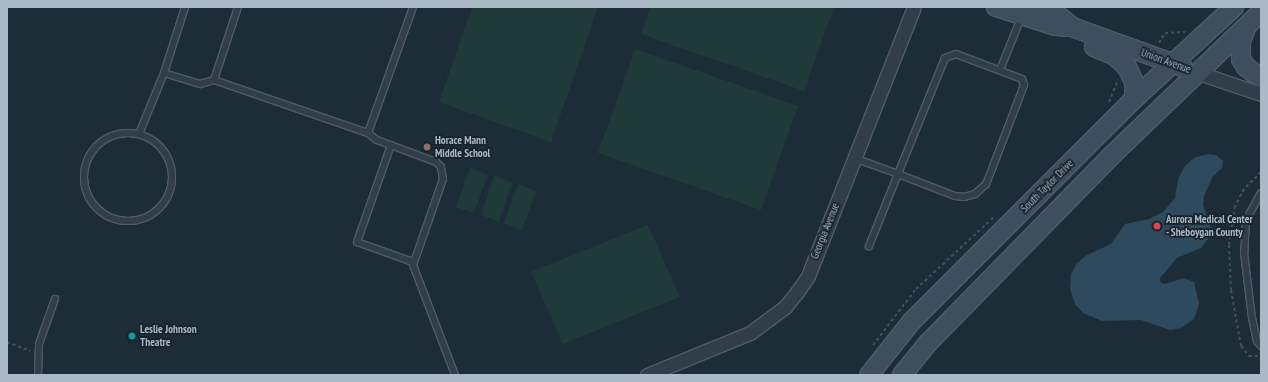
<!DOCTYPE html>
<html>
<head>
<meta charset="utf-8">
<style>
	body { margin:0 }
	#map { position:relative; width:1268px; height:382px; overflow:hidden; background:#1d2d38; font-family:"PT Sans Narrow",sans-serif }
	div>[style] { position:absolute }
	.green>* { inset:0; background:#1f3a39 }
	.water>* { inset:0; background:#2d4a5f }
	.path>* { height:2px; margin-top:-1px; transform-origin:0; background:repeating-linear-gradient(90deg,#3d5655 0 3px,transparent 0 6px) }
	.roads { filter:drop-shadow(1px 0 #4f5c67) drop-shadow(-1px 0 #4f5c67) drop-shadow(0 1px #4f5c67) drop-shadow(0 -1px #4f5c67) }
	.lane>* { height:6px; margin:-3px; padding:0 3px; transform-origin:3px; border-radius:3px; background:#313e49 }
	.lane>.ring { margin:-3px; padding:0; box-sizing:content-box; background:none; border:6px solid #313e49; border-radius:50% }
	.street>* { height:13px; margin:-6.5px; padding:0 6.5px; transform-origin:6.5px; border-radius:6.5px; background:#313e49 }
	.secondary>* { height:18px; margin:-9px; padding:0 9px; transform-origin:9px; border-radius:9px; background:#3f4e5c }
	.dots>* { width:11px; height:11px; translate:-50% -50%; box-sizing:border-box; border:2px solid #17232d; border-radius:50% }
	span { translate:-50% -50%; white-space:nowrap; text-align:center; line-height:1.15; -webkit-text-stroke:3.5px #17232d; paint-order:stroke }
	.street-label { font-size:11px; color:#abb9c6 }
	.poi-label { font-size:11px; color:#abb9c6; font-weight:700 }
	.left { translate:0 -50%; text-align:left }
	.frame { position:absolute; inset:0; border:8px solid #abb9c6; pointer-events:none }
</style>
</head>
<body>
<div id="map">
	<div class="green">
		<div style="clip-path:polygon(472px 7px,598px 7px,551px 142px,439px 102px)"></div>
		<div style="clip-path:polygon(650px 7px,834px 7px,804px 91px,641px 34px)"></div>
		<div style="clip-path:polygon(635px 49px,798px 106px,761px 210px,598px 153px)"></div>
		<div style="clip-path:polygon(470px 168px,488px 174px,474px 213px,456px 207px)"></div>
		<div style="clip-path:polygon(494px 176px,512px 182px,499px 222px,481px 215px)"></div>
		<div style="clip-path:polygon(518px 184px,536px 191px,522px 230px,504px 223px)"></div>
		<div style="clip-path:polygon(648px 225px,680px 297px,563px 344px,531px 272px)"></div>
	</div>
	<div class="water">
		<div style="clip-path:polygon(1207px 154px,1216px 155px,1223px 161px,1222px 168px,1213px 176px,1204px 196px,1203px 205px,1211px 228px,1208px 239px,1201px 248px,1177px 258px,1160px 278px,1161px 283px,1165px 284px,1184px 278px,1194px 282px,1199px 304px,1194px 319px,1181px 328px,1170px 330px,1141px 320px,1102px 321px,1083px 313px,1075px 304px,1070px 289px,1071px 274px,1077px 263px,1087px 255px,1111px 244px,1125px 224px,1149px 219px,1163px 212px,1175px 198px,1178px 179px,1185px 166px,1194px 158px)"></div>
	</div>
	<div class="path">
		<div style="left:1159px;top:43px;width:12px;rotate:-59deg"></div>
		<div style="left:1165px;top:33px;width:20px;rotate:-3deg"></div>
		<div style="left:1109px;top:102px;width:24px;rotate:-68deg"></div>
		<div style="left:1261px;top:172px;width:24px;rotate:135deg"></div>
		<div style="left:1244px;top:189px;width:19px;rotate:118deg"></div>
		<div style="left:1235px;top:206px;width:39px;rotate:99deg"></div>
		<div style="left:1229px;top:245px;width:45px;rotate:87.5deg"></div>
		<div style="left:1231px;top:290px;width:57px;rotate:79.9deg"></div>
		<div style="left:1241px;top:346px;width:13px;rotate:51deg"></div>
		<div style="left:1249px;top:356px;width:12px"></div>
		<div style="left:7px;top:342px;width:25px;rotate:21deg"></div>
		<div style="left:873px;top:345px;width:71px;rotate:-52.5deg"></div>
		<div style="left:916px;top:289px;width:106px;rotate:-42.7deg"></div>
	</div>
	<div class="roads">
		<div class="lane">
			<div style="left:238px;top:7px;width:77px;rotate:108.2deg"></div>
			<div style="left:214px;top:80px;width:163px;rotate:19deg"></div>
			<div style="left:368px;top:133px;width:11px;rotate:38deg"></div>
			<div style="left:377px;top:140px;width:63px;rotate:20.4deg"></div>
			<div style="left:436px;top:162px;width:7px;rotate:45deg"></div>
			<div style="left:441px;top:167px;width:12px;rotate:81deg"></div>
			<div style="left:443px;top:179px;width:91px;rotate:109.2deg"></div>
			<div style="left:413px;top:265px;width:118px;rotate:69.1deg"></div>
			<div style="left:1000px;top:70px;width:56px;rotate:-68deg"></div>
			<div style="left:164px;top:73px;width:38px;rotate:17deg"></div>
			<div style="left:200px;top:84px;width:15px;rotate:-16deg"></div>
			<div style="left:368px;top:133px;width:134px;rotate:-70.3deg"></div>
			<div class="ring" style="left:84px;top:133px;width:82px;height:82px"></div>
			<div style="left:139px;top:134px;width:66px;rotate:-67.7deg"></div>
			<div style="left:164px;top:73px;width:69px;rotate:-72.3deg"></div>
			<div style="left:391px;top:145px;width:103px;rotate:109.3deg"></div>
			<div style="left:357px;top:242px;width:59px;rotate:19.7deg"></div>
			<div style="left:854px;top:158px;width:15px;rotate:20deg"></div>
			<div style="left:868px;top:163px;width:32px;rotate:20deg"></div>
			<div style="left:898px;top:174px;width:61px;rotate:21.1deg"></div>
			<div style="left:955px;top:196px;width:9px;rotate:6deg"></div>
			<div style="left:964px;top:197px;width:11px;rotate:-15deg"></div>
			<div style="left:975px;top:194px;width:15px;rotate:-42deg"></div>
			<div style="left:986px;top:184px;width:16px;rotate:-68deg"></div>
			<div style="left:992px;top:169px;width:90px;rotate:-69.1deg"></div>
			<div style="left:1024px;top:85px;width:6px;rotate:-108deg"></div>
			<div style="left:1022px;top:79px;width:71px;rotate:-159.3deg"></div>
			<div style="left:956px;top:54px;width:12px;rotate:160deg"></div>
			<div style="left:945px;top:58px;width:125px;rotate:112.1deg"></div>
			<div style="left:898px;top:174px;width:78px;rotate:111.9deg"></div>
			<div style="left:1261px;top:193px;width:31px;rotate:119deg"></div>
			<div style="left:1246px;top:220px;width:33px;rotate:93deg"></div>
			<div style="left:1244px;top:253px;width:65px;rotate:83deg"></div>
			<div style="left:1252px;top:318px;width:24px;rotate:78deg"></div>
			<div style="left:1257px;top:341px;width:6px;rotate:51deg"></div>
			<div style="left:38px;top:375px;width:31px;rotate:-88deg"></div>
			<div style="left:39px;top:344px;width:48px;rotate:-70.4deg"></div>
		</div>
		<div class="street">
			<div style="left:1199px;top:73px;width:65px;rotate:18.7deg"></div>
			<div style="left:647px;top:375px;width:111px;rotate:-22.2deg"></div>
			<div style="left:750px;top:333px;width:44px;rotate:-36.6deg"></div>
			<div style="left:785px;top:307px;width:19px;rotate:-51deg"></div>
			<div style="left:797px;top:292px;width:19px;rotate:-55deg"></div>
			<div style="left:808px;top:276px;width:289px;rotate:-68.5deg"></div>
		</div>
		<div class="secondary">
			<div style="left:996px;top:7px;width:63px;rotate:17.6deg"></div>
			<div style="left:1056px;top:26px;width:16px;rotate:4deg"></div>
			<div style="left:1072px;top:27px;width:118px;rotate:19.8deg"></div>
			<div style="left:1040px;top:7px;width:16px;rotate:22deg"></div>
			<div style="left:1055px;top:13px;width:22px;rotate:39deg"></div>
			<div style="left:1246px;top:28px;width:15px;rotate:110deg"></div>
			<div style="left:1241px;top:42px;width:17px;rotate:90deg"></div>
			<div style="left:1241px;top:59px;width:9px;rotate:58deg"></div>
			<div style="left:1246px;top:67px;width:19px;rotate:36deg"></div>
			<div style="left:1094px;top:47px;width:23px;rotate:23deg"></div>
			<div style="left:1115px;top:56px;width:16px;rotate:43deg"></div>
			<div style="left:1127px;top:67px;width:19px;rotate:65deg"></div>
			<div style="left:1135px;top:84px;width:15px;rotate:94deg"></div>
			<div style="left:869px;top:375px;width:69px;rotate:-51.5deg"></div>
			<div style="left:912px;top:321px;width:314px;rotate:-45deg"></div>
			<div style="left:1134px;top:99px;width:136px;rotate:-42.6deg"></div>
			<div style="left:902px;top:375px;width:41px;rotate:-50.9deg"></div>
			<div style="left:928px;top:343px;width:262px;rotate:-45.6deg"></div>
			<div style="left:1111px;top:156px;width:208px;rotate:-43.8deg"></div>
		</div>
	</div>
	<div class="dots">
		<div style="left:427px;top:147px;background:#8d6e63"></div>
		<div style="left:1157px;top:226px;background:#e0444e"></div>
		<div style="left:132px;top:336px;background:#0f9aa8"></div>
	</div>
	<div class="street-label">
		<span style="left:1166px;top:61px;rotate:20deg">Union Avenue</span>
		<span style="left:1047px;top:186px;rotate:-45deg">South Taylor Drive</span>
		<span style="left:825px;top:231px;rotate:-68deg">Georgia Avenue</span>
	</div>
	<div class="poi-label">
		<span class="left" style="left:435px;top:147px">Horace Mann<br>Middle School</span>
		<span class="left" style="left:1166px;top:226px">Aurora Medical Center<br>- Sheboygan County</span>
		<span class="left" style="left:140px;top:336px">Leslie Johnson<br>Theatre</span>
	</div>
	<div class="frame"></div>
</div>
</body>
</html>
